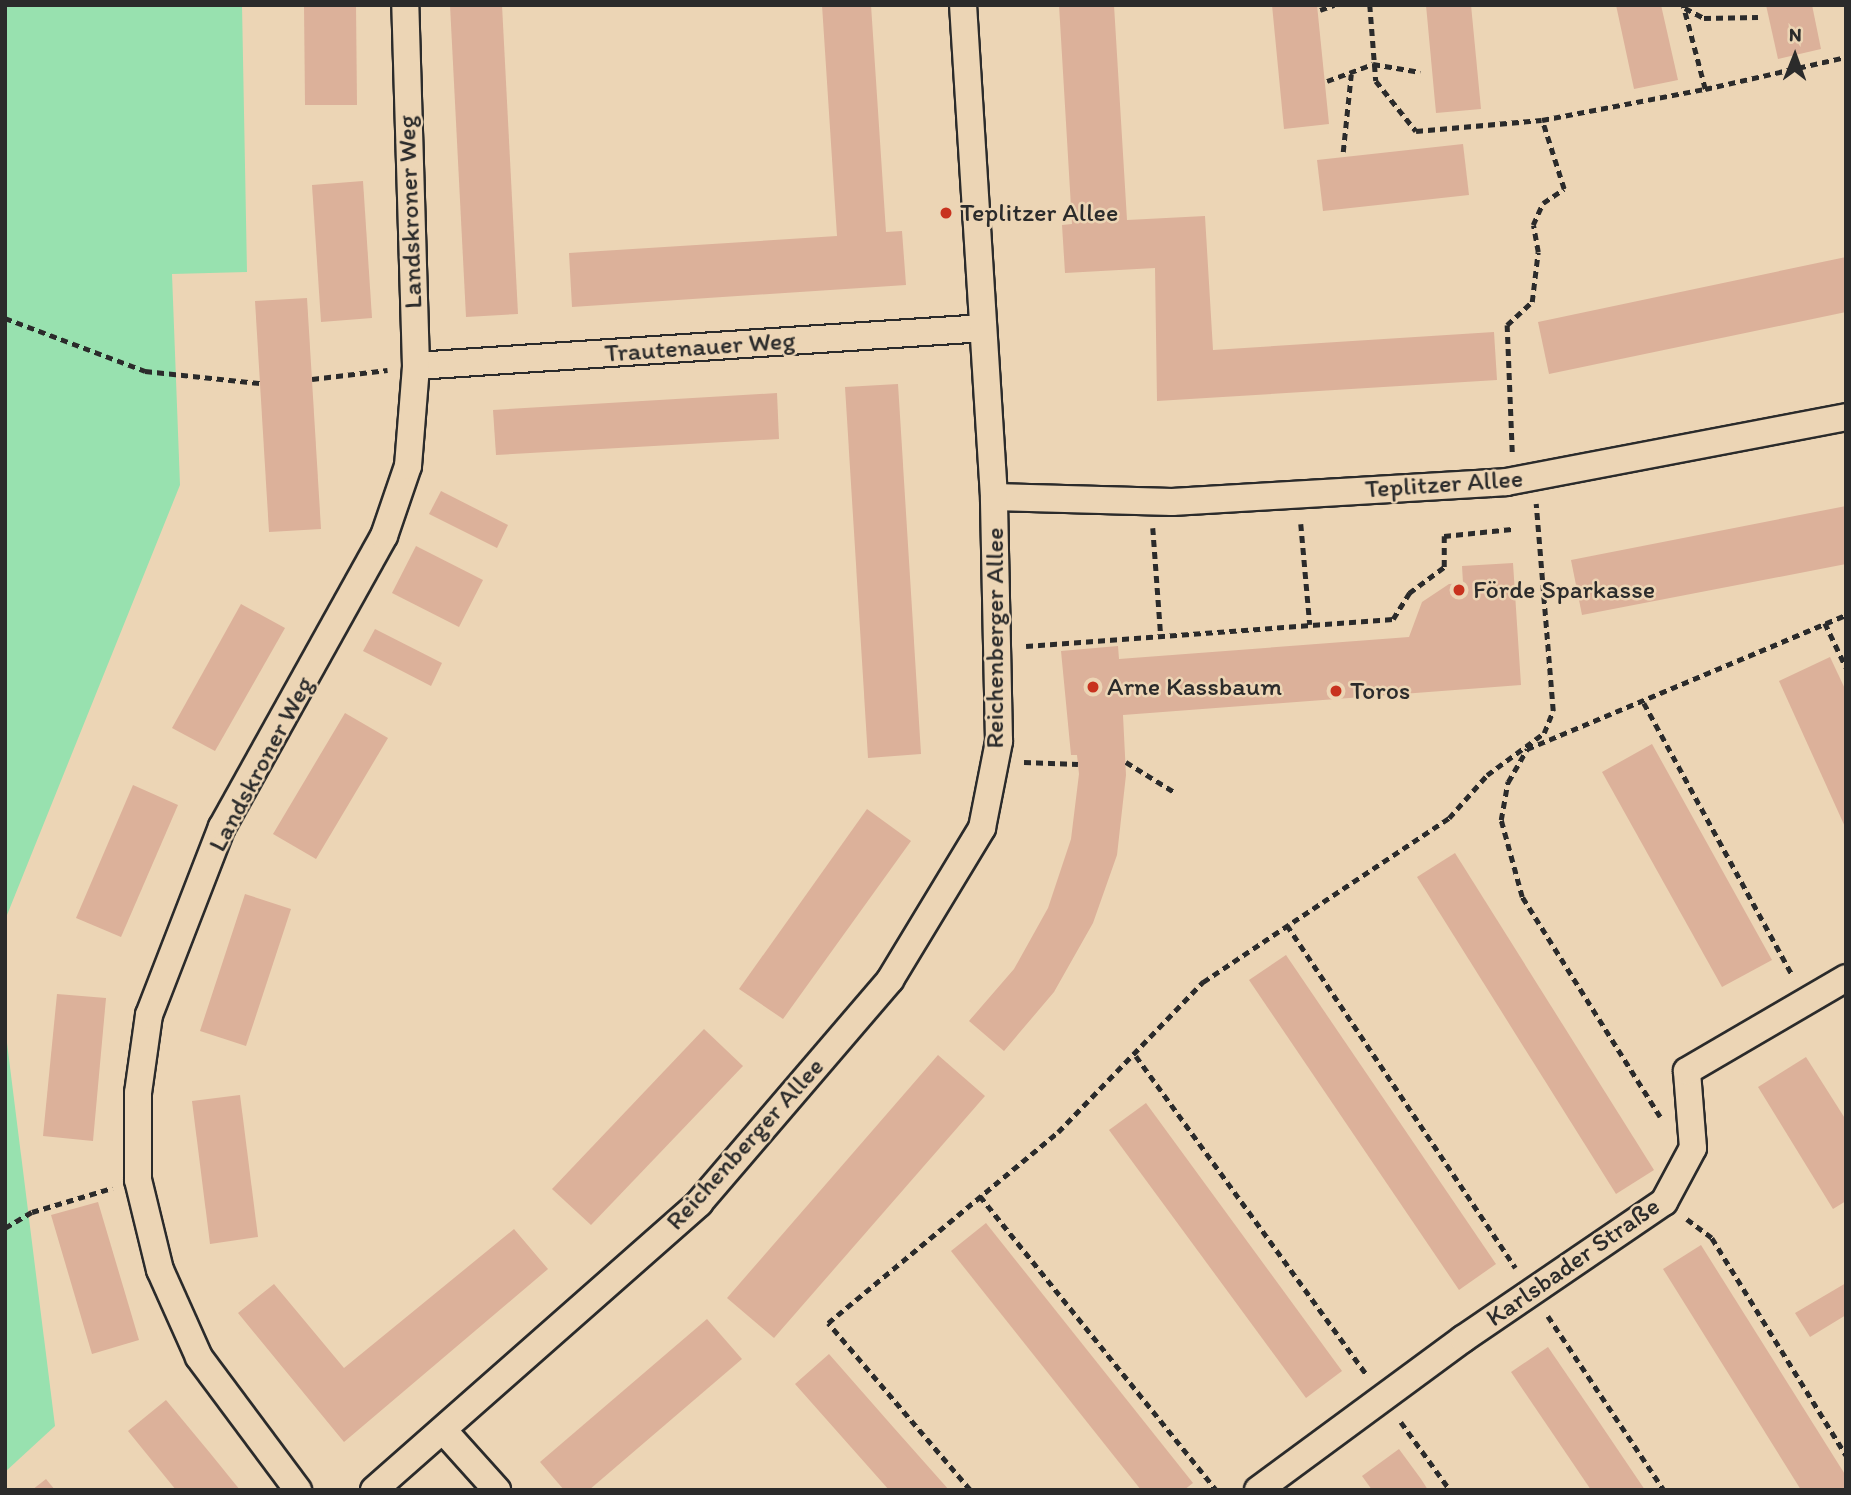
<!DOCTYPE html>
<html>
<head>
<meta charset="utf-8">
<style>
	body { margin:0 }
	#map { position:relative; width:1851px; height:1495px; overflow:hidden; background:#ecd5b5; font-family:Itim,sans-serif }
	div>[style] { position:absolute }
	.green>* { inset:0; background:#98e1af }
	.building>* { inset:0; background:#dcb19a }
	.path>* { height:4.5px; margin-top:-2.25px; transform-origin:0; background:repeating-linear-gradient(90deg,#2b2b2b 0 7px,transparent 0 12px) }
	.roads { filter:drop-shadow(2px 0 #2b2b2b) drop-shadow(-2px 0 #2b2b2b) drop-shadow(0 2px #2b2b2b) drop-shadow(0 -2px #2b2b2b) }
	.minor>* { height:26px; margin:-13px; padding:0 13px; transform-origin:13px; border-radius:13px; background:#ecd5b5 }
	.dots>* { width:19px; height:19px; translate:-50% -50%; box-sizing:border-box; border:4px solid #ecd5b5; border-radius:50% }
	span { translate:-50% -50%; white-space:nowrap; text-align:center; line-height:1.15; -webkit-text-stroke:5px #ecd5b5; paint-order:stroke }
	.street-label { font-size:26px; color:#2b2b2b }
	.poi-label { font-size:26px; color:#2b2b2b }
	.left { translate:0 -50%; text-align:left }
	.frame { position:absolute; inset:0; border:7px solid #2b2b2b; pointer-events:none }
	.north { position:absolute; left:1760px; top:21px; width:70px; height:70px; -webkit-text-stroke:5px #ecd5b5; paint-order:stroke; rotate:1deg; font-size:19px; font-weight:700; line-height:28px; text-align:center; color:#2b2b2b }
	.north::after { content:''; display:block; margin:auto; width:24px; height:32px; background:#2b2b2b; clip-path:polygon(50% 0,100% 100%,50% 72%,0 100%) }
</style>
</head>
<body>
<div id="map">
	<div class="green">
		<div style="clip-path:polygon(5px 5px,242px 5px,247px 272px,172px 274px,180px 485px,5px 920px)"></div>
		<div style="clip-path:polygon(5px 1027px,55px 1426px,5px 1472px)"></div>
	</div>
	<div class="building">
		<div style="clip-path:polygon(304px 5px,356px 5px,357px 105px,305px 105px)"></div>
		<div style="clip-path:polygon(450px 5px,502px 5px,518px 314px,466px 317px)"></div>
		<div style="clip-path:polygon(822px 5px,871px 5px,886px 232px,902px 231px,906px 285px,572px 307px,569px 253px,837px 236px)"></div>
		<div style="clip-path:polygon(1059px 5px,1114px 5px,1127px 220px,1205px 216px,1213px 350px,1494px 332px,1497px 380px,1157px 401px,1155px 268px,1065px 273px,1062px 225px,1072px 224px)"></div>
		<div style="clip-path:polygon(1272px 5px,1317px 5px,1329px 124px,1284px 129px)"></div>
		<div style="clip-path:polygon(1426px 5px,1471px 5px,1481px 109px,1436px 113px)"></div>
		<div style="clip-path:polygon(1616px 5px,1661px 5px,1678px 80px,1634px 89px)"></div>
		<div style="clip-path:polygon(1766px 5px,1812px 5px,1821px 49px,1778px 59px)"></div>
		<div style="clip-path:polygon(1463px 144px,1469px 195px,1323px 211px,1317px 160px)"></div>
		<div style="clip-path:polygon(363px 181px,372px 318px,321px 322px,312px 185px)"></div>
		<div style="clip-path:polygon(1846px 257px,1846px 312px,1549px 374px,1538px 322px)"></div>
		<div style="clip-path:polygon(307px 298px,321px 529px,269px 532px,255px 301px)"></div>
		<div style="clip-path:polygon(898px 384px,921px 754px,868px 758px,845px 387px)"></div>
		<div style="clip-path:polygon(777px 393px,779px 439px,496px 455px,493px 410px)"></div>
		<div style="clip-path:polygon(441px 491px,508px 525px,497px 548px,429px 514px)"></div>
		<div style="clip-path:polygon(1846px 506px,1846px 564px,1582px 615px,1571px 560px)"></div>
		<div style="clip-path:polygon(416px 546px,483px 580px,459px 627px,392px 593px)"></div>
		<div style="clip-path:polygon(1513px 563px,1521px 685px,1123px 715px,1126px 775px,1117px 855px,1093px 923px,1054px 992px,1004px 1051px,969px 1021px,1014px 969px,1048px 908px,1071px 839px,1079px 774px,1077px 755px,1071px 755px,1061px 651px,1118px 646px,1119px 659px,1409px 637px,1422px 602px,1449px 584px,1463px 583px,1462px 566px)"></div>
		<div style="clip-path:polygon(241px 604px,285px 628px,215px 751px,172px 728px)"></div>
		<div style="clip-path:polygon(375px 629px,442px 663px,431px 686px,363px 651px)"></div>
		<div style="clip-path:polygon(1830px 657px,1846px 691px,1846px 829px,1779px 681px)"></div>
		<div style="clip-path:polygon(345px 713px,388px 738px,316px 859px,273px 834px)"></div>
		<div style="clip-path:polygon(1652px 744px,1772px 960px,1722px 987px,1602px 772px)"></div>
		<div style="clip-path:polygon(133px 785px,178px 805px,121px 937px,76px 918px)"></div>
		<div style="clip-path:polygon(867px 809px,911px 841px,783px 1019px,739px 989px)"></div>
		<div style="clip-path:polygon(1455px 853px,1654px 1170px,1616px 1194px,1417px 877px)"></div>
		<div style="clip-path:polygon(245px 894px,291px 909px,246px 1046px,200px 1031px)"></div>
		<div style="clip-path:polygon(1286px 955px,1496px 1264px,1459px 1290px,1249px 980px)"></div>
		<div style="clip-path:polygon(57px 994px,106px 998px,93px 1141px,43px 1136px)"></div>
		<div style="clip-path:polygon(704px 1029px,743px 1066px,591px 1225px,552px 1189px)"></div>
		<div style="clip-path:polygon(938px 1055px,985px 1096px,774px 1338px,727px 1298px)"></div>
		<div style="clip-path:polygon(1806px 1057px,1846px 1120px,1846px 1201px,1833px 1209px,1758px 1087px)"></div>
		<div style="clip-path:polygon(240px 1095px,258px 1237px,210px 1244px,192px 1101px)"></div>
		<div style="clip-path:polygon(1146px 1103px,1342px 1371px,1306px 1398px,1109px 1130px)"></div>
		<div style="clip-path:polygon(98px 1202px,139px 1340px,92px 1354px,51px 1215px)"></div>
		<div style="clip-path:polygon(986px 1223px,1193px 1483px,1184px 1490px,1141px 1490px,951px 1251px)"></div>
		<div style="clip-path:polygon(514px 1229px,548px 1269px,344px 1442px,238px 1313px,274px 1284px,344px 1368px)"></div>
		<div style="clip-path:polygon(1701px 1245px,1846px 1476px,1846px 1490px,1801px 1490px,1663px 1269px)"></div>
		<div style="clip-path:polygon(1846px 1283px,1846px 1315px,1810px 1337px,1795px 1313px)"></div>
		<div style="clip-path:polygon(707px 1319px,742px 1359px,589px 1490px,564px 1490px,540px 1462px)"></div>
		<div style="clip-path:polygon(1548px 1347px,1593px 1413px,1645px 1490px,1591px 1490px,1511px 1372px)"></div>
		<div style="clip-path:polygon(829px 1354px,894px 1428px,949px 1490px,889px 1490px,795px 1384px)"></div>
		<div style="clip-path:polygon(166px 1400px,210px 1453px,240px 1490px,176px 1490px,128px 1431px)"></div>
		<div style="clip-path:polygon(1399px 1449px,1421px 1479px,1428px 1490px,1372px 1490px,1362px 1476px)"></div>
		<div style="clip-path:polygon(46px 1479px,55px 1490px,32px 1490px)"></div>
	</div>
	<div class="path">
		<div style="left:1370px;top:5px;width:76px;rotate:85.5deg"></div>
		<div style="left:1376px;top:81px;width:64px;rotate:51.3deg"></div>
		<div style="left:1416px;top:131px;width:126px;rotate:-5deg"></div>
		<div style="left:1685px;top:8px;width:21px;rotate:28deg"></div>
		<div style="left:1704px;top:18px;width:54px;rotate:-1.1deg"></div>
		<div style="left:1320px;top:10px;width:15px;rotate:-20deg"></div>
		<div style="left:1327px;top:81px;width:49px;rotate:-20.3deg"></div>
		<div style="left:1373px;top:64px;width:48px;rotate:9.7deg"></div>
		<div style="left:1705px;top:89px;width:145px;rotate:-12.8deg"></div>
		<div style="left:1343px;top:152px;width:78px;rotate:-84.1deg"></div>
		<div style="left:5px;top:318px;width:150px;rotate:20.7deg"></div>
		<div style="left:145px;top:371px;width:116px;rotate:6deg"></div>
		<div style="left:312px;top:379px;width:76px;rotate:-6.8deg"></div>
		<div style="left:1512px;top:452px;width:127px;rotate:-92.3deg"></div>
		<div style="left:1507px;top:325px;width:34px;rotate:-43deg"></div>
		<div style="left:1532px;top:302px;width:50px;rotate:-83.2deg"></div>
		<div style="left:1538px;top:252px;width:27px;rotate:-100deg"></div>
		<div style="left:1533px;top:225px;width:24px;rotate:-66deg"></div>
		<div style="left:1543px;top:203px;width:25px;rotate:-34deg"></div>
		<div style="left:1564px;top:189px;width:72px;rotate:-107.7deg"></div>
		<div style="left:1542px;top:120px;width:166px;rotate:-10.8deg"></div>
		<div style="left:1705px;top:89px;width:87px;rotate:-104.7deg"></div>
		<div style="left:1301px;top:524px;width:101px;rotate:84.9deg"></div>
		<div style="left:1153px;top:528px;width:108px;rotate:85.8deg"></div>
		<div style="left:1825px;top:623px;width:49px;rotate:64.5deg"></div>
		<div style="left:1026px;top:646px;width:368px;rotate:-4.2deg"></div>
		<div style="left:1393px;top:619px;width:31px;rotate:-58deg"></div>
		<div style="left:1409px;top:593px;width:44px;rotate:-36.6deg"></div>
		<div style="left:1444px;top:567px;width:31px;rotate:-90deg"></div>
		<div style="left:1444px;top:536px;width:68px;rotate:-5.9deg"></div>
		<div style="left:1644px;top:703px;width:311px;rotate:61.4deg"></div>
		<div style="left:1024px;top:762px;width:54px;rotate:2.1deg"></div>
		<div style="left:1126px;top:762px;width:59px;rotate:31.8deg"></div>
		<div style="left:1287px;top:925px;width:412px;rotate:56.3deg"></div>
		<div style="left:1136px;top:1056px;width:394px;rotate:54.1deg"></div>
		<div style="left:1660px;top:1117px;width:260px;rotate:-122.1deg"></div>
		<div style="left:1522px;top:897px;width:80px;rotate:-105.3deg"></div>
		<div style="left:1501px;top:820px;width:39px;rotate:-80deg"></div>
		<div style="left:1508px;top:782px;width:38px;rotate:-60deg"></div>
		<div style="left:1527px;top:749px;width:346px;rotate:-22.8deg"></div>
		<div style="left:980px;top:1196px;width:377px;rotate:51.2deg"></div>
		<div style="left:1687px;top:1219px;width:31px;rotate:37deg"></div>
		<div style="left:1712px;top:1238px;width:255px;rotate:58.3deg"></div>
		<div style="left:5px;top:1228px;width:31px;rotate:-31deg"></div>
		<div style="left:32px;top:1212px;width:84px;rotate:-16.7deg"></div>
		<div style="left:1548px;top:1316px;width:209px;rotate:56.3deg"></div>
		<div style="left:1401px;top:1422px;width:84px;rotate:54.2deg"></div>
		<div style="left:970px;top:1490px;width:219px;rotate:-130.4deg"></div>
		<div style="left:828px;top:1323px;width:299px;rotate:-39.7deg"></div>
		<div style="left:1058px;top:1132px;width:209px;rotate:-46deg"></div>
		<div style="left:1203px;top:982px;width:296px;rotate:-33.7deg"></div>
		<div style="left:1449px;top:818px;width:57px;rotate:-48.5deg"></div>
		<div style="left:1487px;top:775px;width:71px;rotate:-36.4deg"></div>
		<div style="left:1544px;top:733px;width:24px;rotate:-68deg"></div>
		<div style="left:1553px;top:711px;width:208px;rotate:-94.7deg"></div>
	</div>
	<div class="roads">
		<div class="minor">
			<div style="left:416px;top:366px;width:568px;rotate:-3.83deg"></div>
			<div style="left:994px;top:497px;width:178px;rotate:1.6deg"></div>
			<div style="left:1172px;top:502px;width:335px;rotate:-3.4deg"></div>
			<div style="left:1506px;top:482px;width:346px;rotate:-10.8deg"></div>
			<div style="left:443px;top:1430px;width:81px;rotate:48deg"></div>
			<div style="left:298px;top:1490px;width:166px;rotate:-126.7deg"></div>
			<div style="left:199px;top:1357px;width:95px;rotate:-114.1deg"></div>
			<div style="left:160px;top:1270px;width:93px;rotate:-103.7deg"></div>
			<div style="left:138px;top:1180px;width:87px;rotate:-90deg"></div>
			<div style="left:138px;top:1093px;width:79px;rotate:-82deg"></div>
			<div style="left:149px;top:1015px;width:202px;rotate:-68.8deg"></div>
			<div style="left:222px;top:827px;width:333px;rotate:-60.9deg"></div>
			<div style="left:384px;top:536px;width:74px;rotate:-71.1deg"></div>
			<div style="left:408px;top:466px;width:100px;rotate:-85.4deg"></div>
			<div style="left:416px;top:366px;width:361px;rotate:-91.7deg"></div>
			<div style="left:374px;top:1490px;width:434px;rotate:-41.4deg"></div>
			<div style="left:699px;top:1203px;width:294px;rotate:-49.4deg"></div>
			<div style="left:890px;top:980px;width:178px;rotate:-58.8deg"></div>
			<div style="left:982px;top:828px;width:89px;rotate:-78.9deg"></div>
			<div style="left:999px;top:741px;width:244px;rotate:-91.2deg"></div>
			<div style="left:994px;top:497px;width:493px;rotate:-93.6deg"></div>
			<div style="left:1258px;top:1490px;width:255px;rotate:-36.4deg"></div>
			<div style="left:1463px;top:1339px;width:243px;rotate:-34.3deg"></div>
			<div style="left:1664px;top:1202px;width:61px;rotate:-61.8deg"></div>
			<div style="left:1693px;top:1148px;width:77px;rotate:-94.5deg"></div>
			<div style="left:1687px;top:1071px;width:184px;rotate:-30.3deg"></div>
		</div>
	</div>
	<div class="dots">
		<div style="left:946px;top:213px;background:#c8321e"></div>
		<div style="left:1459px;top:590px;background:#c8321e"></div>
		<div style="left:1093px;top:687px;background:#c8321e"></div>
		<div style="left:1336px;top:691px;background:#c8321e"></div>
	</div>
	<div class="street-label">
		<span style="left:410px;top:212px;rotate:-92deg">Landskroner Weg</span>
		<span style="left:700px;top:347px;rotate:-4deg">Trautenauer Weg</span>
		<span style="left:1444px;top:484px;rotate:-4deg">Teplitzer Allee</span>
		<span style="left:995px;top:638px;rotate:-90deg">Reichenberger Allee</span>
		<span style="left:261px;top:764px;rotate:-62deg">Landskroner Weg</span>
		<span style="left:745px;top:1144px;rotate:-48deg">Reichenberger Allee</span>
		<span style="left:1573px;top:1262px;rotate:-35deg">Karlsbader Straße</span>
	</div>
	<div class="poi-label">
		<span class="left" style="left:960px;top:213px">Teplitzer Allee</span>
		<span class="left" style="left:1473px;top:590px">Förde Sparkasse</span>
		<span class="left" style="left:1107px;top:687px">Arne Kassbaum</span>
		<span class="left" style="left:1350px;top:691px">Toros</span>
	</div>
	<div class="frame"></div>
	<div class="north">N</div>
</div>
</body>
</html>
